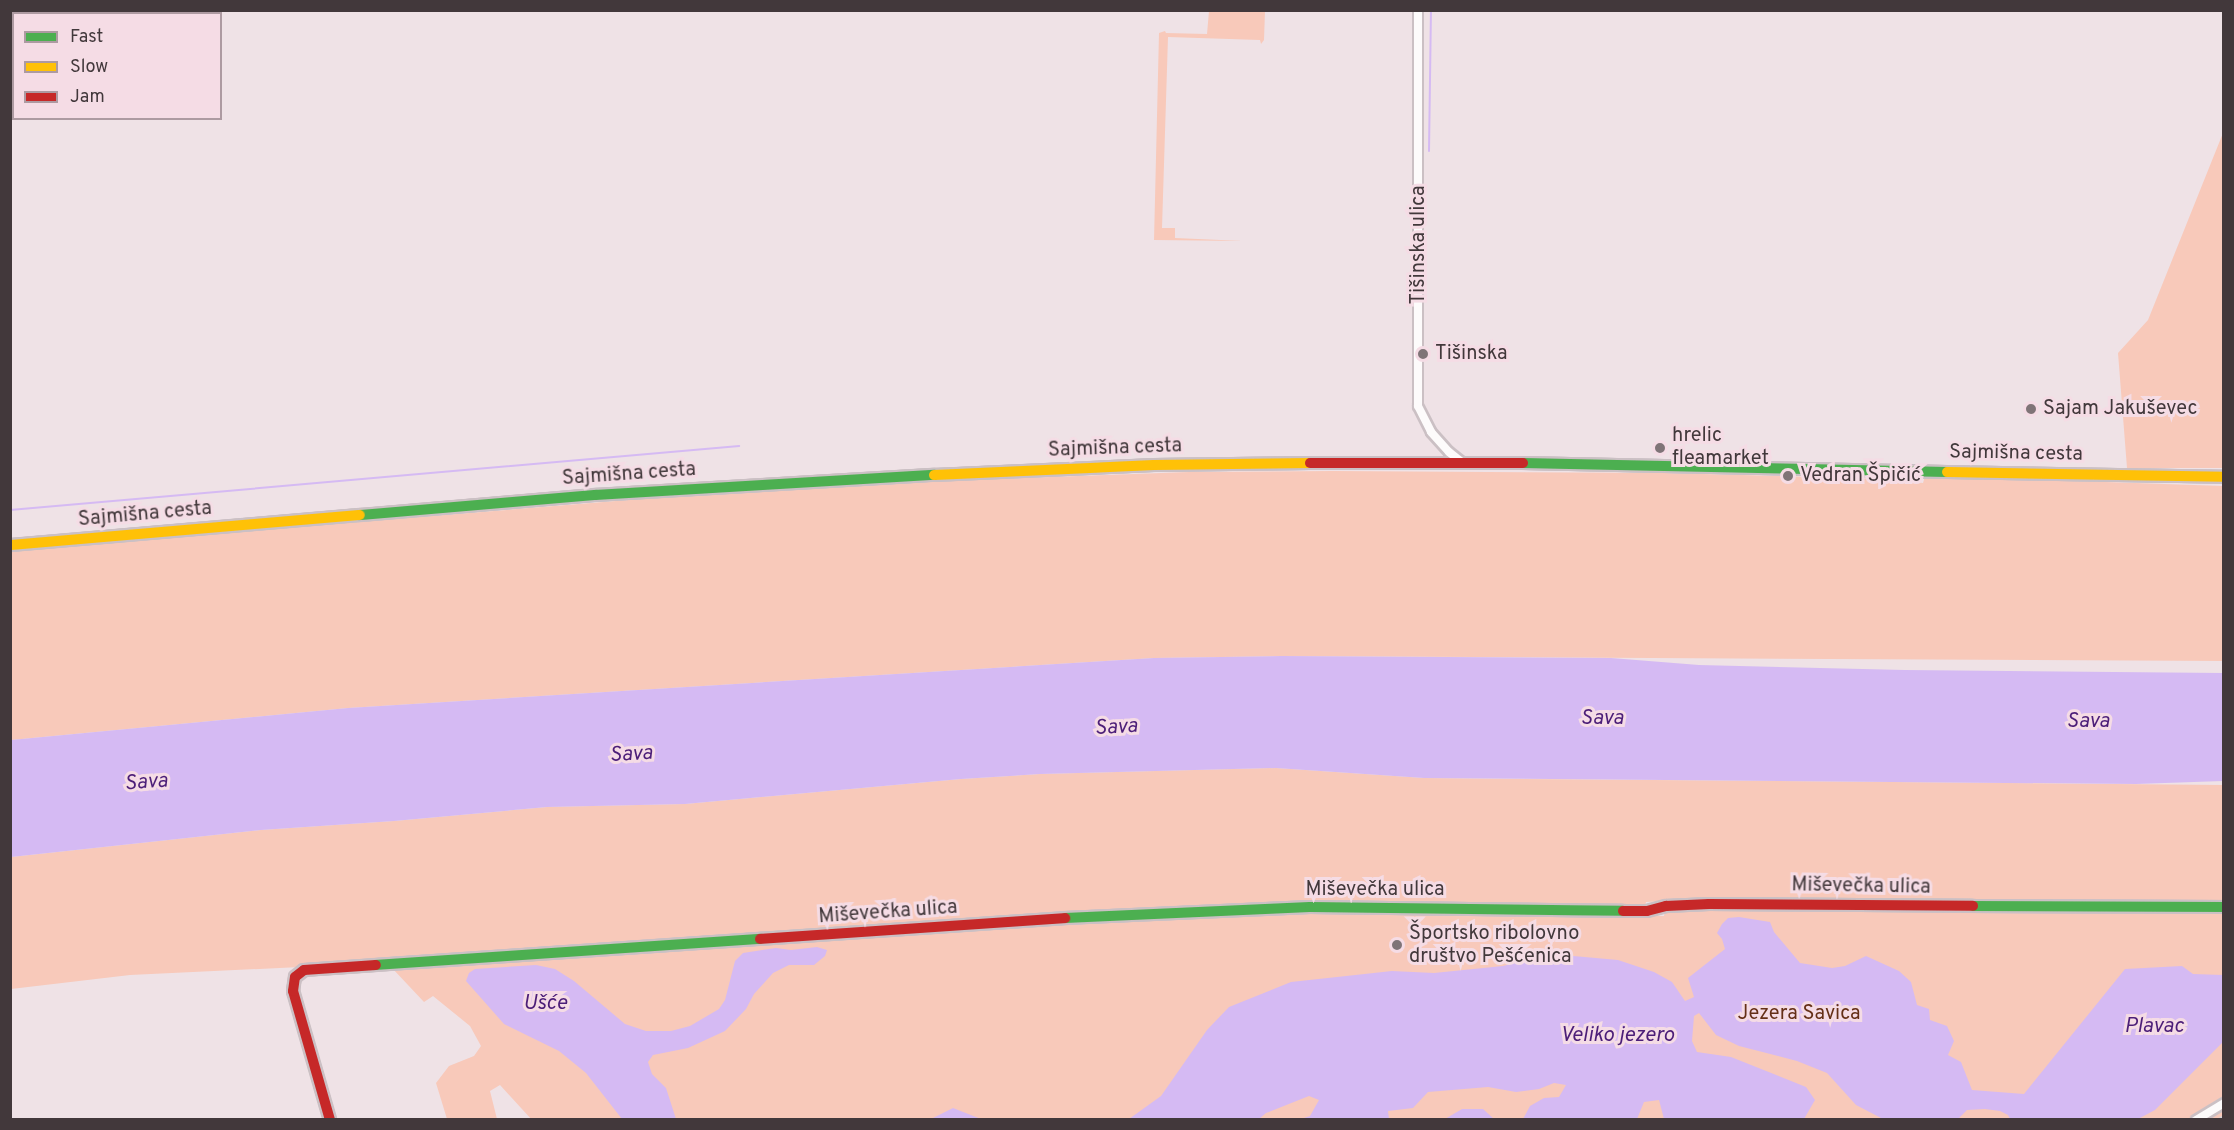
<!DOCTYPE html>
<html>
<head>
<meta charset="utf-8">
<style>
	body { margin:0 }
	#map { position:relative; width:2234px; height:1130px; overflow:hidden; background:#efe2e6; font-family:Overpass,sans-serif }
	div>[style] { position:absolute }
	.green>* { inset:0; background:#f8c9ba }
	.water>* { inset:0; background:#d5baf3 }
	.stream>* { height:2px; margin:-1px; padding:0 1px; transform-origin:1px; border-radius:1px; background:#d5baf3 }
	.roads { filter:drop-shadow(2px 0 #cbc0c4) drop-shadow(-2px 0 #cbc0c4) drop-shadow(0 2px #cbc0c4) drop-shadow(0 -2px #cbc0c4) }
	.street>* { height:8px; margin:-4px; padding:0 4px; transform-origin:4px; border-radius:4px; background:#fdfbfb }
	.fast>* { height:10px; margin:-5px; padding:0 5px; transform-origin:5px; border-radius:5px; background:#4caf50 }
	.slow>* { height:10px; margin:-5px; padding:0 5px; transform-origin:5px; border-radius:5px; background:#ffc107 }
	.jam>* { height:10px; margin:-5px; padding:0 5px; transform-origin:5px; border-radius:5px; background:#c62828 }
	.rail>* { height:4.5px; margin-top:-2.25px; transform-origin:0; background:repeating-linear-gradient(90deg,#f5dce5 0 7px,#d5d0d2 0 14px); box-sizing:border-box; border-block:2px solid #d5d0d2 }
	.dots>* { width:16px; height:16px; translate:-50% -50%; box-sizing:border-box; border:3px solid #f5dce5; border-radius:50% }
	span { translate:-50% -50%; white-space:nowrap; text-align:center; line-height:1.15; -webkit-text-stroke:6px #f5dce5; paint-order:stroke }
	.street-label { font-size:20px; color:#42383b }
	.poi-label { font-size:20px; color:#42383b }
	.left { translate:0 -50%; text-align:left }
	.park-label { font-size:20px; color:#652f17 }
	.water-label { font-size:21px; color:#4c1e78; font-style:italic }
	.frame { position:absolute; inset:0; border:12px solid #42383b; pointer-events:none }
	.legend { position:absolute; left:12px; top:12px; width:210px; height:108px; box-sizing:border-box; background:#f5dce5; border:2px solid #ad9aa1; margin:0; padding:8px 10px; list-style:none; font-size:18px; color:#42383b }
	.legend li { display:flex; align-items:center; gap:12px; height:30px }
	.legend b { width:30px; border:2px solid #ad9aa1 }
</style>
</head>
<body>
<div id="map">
	<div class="green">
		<div style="clip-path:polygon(1209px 11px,1265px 11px,1264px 40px,1261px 44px,1260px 40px,1168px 37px,1162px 228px,1175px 228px,1175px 238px,1243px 241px,1154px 240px,1159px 33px,1165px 31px,1166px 33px,1207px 34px)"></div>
		<div style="clip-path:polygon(2223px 133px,2223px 468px,2127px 468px,2118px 353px,2148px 320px)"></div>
		<div style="clip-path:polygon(1332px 471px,1665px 473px,1886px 479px,1916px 476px,1916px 482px,1923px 483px,1925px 476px,2223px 486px,2223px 661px,1281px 656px,1154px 658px,348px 708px,11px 740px,11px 550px,802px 486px,1189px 472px)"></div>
		<div style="clip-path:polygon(1276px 768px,1424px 778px,2223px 785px,2223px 904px,1702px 899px,1646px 902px,1645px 906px,1317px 903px,300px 967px,130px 975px,11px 989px,11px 857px,261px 830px,394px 821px,547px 807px,685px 804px,961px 779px,1040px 774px)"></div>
		<div style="clip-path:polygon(1700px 907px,2223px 910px,2223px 1119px,532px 1120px,500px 1085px,490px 1091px,497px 1119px,447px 1119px,436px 1083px,449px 1066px,474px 1056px,481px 1046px,470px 1026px,433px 996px,424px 1002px,392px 968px,855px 939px,1047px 923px,1317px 911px,1664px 916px,1665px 910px)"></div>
	</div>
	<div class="water">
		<div style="clip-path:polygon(1281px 656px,1611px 658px,1699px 665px,1905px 670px,2223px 673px,2223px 781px,2136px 784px,1424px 778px,1276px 768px,1040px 774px,961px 779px,685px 804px,547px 807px,394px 821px,261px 830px,11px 857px,11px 740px,348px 708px,1154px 658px)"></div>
		<div style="clip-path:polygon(1739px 917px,1770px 922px,1774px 932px,1800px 963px,1832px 968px,1845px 966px,1866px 956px,1899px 971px,1911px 982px,1917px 1005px,1929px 1009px,1930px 1020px,1947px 1026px,1954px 1041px,1948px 1055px,1961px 1062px,1972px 1090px,2024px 1094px,2125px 969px,2182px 966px,2193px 974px,2223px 975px,2223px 1042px,2155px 1110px,2138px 1119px,2010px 1119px,2008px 1115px,2000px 1111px,1985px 1109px,1967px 1110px,1958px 1119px,1883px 1119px,1856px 1105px,1827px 1073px,1797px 1061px,1739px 1046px,1716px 1035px,1699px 1013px,1694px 1016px,1692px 1041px,1697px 1052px,1731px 1057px,1806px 1087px,1815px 1100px,1804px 1119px,1664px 1119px,1659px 1100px,1644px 1102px,1637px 1119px,1523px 1119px,1530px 1106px,1544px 1098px,1559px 1097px,1566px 1085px,1554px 1083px,1539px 1089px,1516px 1092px,1488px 1087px,1428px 1092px,1413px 1108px,1388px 1111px,1389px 1119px,1301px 1119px,1310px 1116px,1319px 1100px,1309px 1096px,1266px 1113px,1259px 1119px,1129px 1119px,1161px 1096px,1207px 1030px,1229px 1007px,1291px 982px,1392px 971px,1434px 973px,1503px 966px,1551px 954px,1618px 960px,1654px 972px,1672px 982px,1685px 1001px,1694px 997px,1688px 978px,1725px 949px,1722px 939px,1717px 933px,1722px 924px,1728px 918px)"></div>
		<div style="clip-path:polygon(817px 947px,827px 950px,825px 956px,814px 965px,789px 965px,773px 973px,754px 994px,746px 1009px,725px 1031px,688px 1048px,653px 1055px,648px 1062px,652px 1074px,666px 1088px,676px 1119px,622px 1119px,586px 1073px,559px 1051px,504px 1024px,466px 981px,469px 973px,475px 969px,536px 965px,555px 969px,574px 981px,625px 1024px,646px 1031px,671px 1031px,690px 1026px,719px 1009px,725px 1000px,735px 961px,743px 953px,776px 948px,791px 950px)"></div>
		<div style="clip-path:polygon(953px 1108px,981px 1119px,931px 1119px)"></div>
		<div style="clip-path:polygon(1462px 1109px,1483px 1109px,1494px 1119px,1445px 1119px)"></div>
	</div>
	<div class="stream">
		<div style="left:1429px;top:151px;width:141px;rotate:-89.2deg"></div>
		<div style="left:10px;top:510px;width:732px;rotate:-5.02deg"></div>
	</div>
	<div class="roads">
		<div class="street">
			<div style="left:1418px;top:10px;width:396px;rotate:90deg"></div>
			<div style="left:1418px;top:406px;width:29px;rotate:63deg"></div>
			<div style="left:1431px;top:432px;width:27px;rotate:48deg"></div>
			<div style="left:1449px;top:452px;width:16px;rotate:38deg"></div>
			<div style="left:2196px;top:1120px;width:33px;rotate:-31deg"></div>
		</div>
		<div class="fast">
			<div style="left:1523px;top:463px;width:424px;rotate:1.2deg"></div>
			<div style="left:360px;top:515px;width:236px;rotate:-4.9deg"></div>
			<div style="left:595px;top:495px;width:340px;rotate:-3.4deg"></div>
			<div style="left:1973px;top:906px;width:251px;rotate:0.2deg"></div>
			<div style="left:1065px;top:918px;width:245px;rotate:-2.6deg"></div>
			<div style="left:1310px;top:907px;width:313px;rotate:0.7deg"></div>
			<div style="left:376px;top:965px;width:385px;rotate:-3.9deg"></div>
		</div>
		<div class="slow">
			<div style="left:1947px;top:472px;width:277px;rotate:1deg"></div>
			<div style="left:934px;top:475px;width:220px;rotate:-2.6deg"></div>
			<div style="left:1154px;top:465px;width:156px;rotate:-0.7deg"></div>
			<div style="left:10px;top:545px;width:351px;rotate:-4.9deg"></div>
		</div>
		<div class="jam">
			<div style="left:1310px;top:463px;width:213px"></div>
			<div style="left:1623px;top:911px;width:24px"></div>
			<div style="left:1647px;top:911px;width:20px;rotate:-15deg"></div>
			<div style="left:1666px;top:906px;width:43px;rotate:-2.7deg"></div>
			<div style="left:1709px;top:904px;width:264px;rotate:0.4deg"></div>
			<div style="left:760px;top:939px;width:306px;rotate:-3.9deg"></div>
			<div style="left:330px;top:1120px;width:134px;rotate:-106deg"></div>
			<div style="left:293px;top:991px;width:14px;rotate:-82deg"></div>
			<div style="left:295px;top:977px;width:11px;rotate:-38deg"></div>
			<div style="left:304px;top:970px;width:72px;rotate:-4deg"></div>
		</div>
	</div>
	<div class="rail">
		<div style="left:2219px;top:1120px;width:6px;rotate:-31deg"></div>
	</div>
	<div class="dots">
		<div style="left:1423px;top:354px;background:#7f7477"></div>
		<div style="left:2031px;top:409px;background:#7f7477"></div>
		<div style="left:1660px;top:448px;background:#7f7477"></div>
		<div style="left:1788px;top:476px;background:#7f7477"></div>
		<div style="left:1397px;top:945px;background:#7f7477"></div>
	</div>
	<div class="street-label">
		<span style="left:1419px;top:245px;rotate:-90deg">Tišinska ulica</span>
		<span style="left:1115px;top:449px;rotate:-2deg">Sajmišna cesta</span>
		<span style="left:2016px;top:454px;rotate:1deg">Sajmišna cesta</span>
		<span style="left:629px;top:475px;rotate:-4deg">Sajmišna cesta</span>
		<span style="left:145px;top:515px;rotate:-5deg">Sajmišna cesta</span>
		<span style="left:1861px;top:887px;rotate:1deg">Miševečka ulica</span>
		<span style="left:1375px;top:890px">Miševečka ulica</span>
		<span style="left:888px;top:913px;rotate:-4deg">Miševečka ulica</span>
	</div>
	<div class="poi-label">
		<span class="left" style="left:1435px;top:354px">Tišinska</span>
		<span class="left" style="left:2043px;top:409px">Sajam Jakuševec</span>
		<span class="left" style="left:1672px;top:448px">hrelic<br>fleamarket</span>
		<span class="left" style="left:1800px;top:476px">Vedran Špičić</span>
		<span class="left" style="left:1409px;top:946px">Športsko ribolovno<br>društvo Pešćenica</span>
	</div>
	<div class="park-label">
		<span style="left:1799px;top:1014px">Jezera Savica</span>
	</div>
	<div class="water-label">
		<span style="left:1602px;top:719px">Sava</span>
		<span style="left:2088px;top:722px">Sava</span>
		<span style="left:1116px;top:728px;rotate:-3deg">Sava</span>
		<span style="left:631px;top:755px;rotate:-3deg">Sava</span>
		<span style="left:146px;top:783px;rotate:-4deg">Sava</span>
		<span style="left:545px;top:1004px">Ušće</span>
		<span style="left:2154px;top:1027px">Plavac</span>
		<span style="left:1617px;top:1036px">Veliko jezero</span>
	</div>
	<div class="frame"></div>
	<ul class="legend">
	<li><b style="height:8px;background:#4caf50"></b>Fast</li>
	<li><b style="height:8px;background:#ffc107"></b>Slow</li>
	<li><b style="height:8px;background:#c62828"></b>Jam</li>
	</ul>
</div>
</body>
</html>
